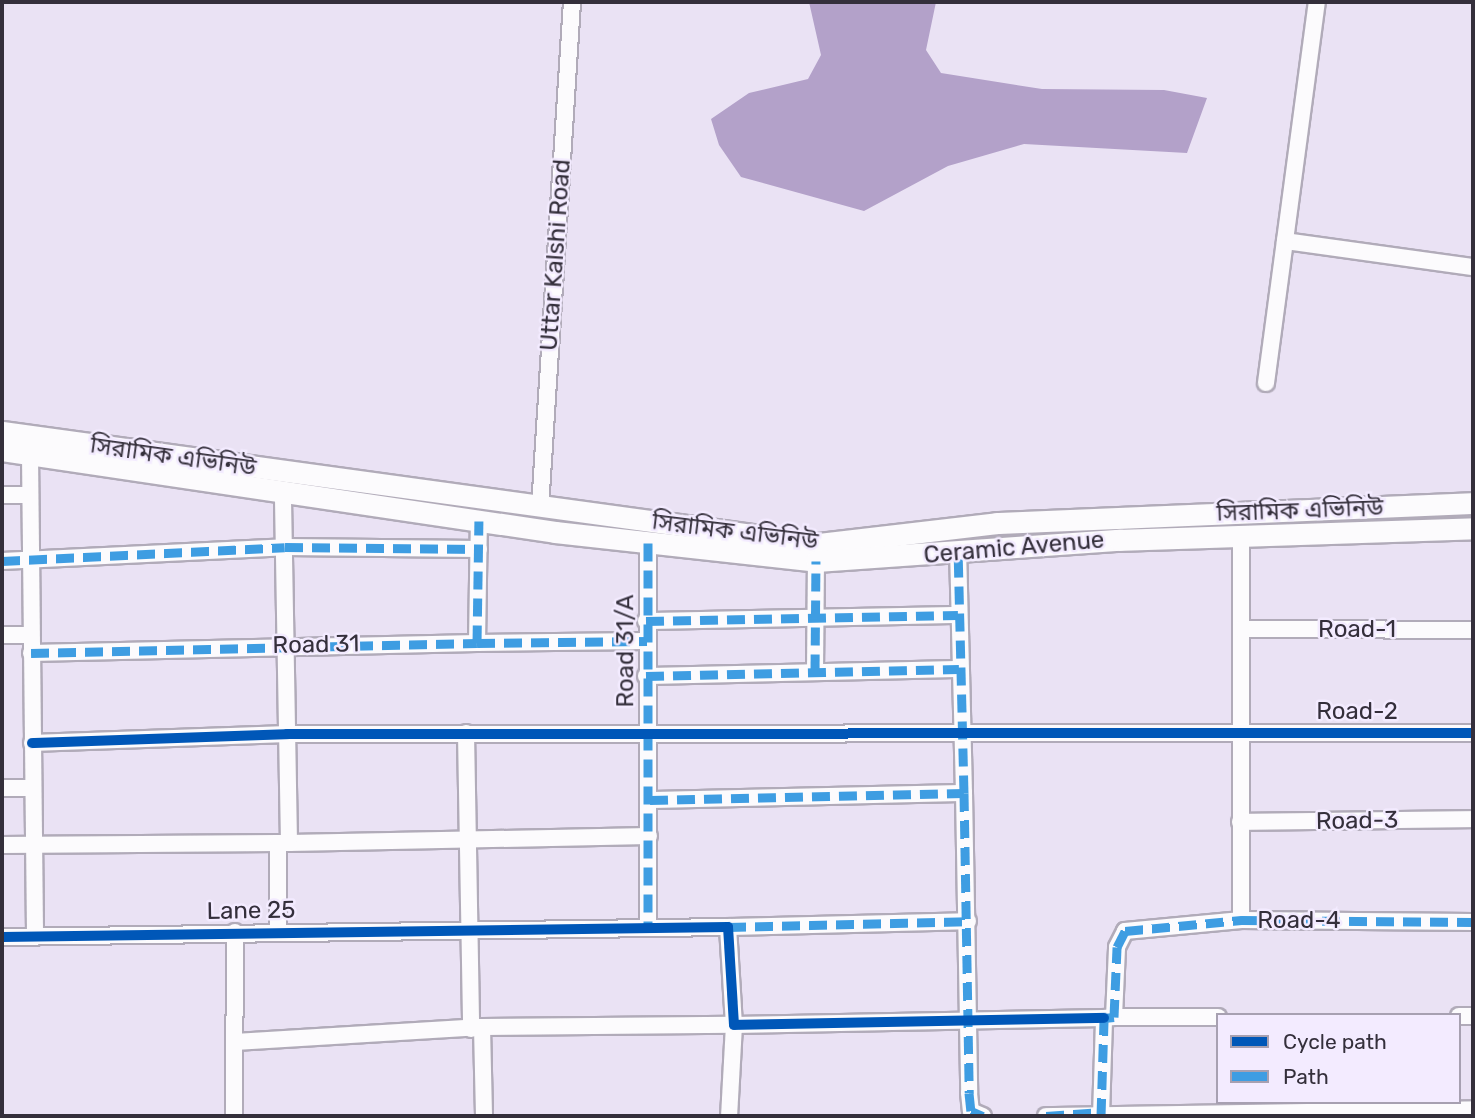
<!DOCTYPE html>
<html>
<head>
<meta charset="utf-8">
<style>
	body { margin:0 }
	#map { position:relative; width:1475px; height:1118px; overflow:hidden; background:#eae2f4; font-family:Rubik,"Noto Sans Bengali",sans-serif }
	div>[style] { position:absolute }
	.water>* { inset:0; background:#b3a1c9 }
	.roads { filter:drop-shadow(2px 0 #b1abb9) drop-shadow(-2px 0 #b1abb9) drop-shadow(0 2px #b1abb9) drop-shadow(0 -2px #b1abb9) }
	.street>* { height:16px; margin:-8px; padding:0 8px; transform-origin:8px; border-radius:8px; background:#fcfbfd }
	.secondary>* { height:21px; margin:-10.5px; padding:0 10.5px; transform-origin:10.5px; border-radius:10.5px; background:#fcfbfd }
	.quiet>* { height:9px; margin-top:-4.5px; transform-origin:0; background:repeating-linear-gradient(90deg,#3e9de2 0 18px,transparent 0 27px) }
	.cycleway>* { height:10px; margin:-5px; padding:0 5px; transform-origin:5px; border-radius:5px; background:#0057b8 }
	span { translate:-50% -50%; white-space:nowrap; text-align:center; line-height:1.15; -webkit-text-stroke:5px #f3ebff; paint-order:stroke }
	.street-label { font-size:24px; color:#342f3b }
	.frame { position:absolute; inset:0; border:4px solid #342f3b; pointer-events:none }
	.legend { position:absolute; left:1216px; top:1013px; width:245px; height:91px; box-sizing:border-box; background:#f3ebff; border:2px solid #a7a0b1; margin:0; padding:9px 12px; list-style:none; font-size:21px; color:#342f3b }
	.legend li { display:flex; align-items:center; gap:14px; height:35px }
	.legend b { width:35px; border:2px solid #a7a0b1 }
</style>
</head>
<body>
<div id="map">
	<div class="water">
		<div style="clip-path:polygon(809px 2px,936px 2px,926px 50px,941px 73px,1042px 89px,1164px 90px,1207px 98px,1187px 153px,1024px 144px,948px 166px,864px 211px,741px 177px,719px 145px,711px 119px,749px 93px,808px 79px,821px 55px)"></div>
	</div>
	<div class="roads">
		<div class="street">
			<div style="left:1285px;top:241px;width:190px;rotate:7.9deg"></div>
			<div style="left:1266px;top:383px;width:384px;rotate:-82.4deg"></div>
			<div style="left:30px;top:454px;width:483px;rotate:89.4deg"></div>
			<div style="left:2px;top:495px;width:28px"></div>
			<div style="left:540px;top:508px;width:507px;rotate:-86.38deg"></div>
			<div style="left:1241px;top:540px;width:380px;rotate:90deg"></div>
			<div style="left:648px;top:543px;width:383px;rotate:90deg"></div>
			<div style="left:2px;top:561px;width:283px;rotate:-2.8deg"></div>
			<div style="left:285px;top:547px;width:194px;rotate:0.6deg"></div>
			<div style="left:646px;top:621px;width:312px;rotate:-1.1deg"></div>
			<div style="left:1241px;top:629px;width:232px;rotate:0.2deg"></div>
			<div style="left:2px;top:635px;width:29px"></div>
			<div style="left:477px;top:643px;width:170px;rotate:-0.7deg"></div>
			<div style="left:31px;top:653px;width:446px;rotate:-1.3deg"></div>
			<div style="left:477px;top:643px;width:122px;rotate:-89.1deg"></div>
			<div style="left:815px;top:672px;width:111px;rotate:-89.5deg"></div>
			<div style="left:646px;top:676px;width:313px;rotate:-1.3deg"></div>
			<div style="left:466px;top:733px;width:296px;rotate:89deg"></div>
			<div style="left:32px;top:743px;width:255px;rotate:-2deg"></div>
			<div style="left:287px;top:734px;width:1186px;rotate:-0.05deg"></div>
			<div style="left:2px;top:788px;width:31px"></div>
			<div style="left:964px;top:793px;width:300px;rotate:89deg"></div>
			<div style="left:969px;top:1093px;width:18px;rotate:84deg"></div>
			<div style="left:971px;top:1111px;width:13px;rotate:23deg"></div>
			<div style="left:650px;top:800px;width:314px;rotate:-1.3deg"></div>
			<div style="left:964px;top:793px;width:239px;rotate:-91.4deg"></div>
			<div style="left:1240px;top:822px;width:233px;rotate:-0.7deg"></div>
			<div style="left:289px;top:843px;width:360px;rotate:-1.1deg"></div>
			<div style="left:2px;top:845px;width:276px;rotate:-0.4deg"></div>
			<div style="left:728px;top:927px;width:240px;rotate:-1.4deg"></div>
			<div style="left:278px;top:932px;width:89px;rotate:-90deg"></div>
			<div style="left:278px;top:843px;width:11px"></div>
			<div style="left:289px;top:843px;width:351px;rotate:-91deg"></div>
			<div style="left:2px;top:937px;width:726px;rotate:-0.79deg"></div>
			<div style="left:728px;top:927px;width:98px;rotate:86.5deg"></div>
			<div style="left:734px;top:1025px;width:370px;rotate:-1.1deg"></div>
			<div style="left:1459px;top:1016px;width:14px"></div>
			<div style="left:1114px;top:1017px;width:104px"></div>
			<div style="left:482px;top:1027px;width:89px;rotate:88.7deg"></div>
			<div style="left:235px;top:1042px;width:247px;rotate:-3.5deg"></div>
			<div style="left:482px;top:1027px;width:252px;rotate:-0.5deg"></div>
			<div style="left:734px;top:1025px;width:91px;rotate:93.1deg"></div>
			<div style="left:234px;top:1116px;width:184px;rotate:-89.7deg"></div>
			<div style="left:1046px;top:1116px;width:427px;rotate:-0.9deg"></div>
			<div style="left:1101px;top:1116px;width:98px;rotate:-88.2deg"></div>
			<div style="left:1104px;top:1018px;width:10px;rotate:-6deg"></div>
			<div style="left:1114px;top:1017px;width:70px;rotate:-87.5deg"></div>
			<div style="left:1117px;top:947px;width:18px;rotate:-63deg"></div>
			<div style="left:1125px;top:931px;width:117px;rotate:-5.4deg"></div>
			<div style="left:1241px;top:920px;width:232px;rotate:0.5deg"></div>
		</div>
		<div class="secondary">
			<div style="left:2px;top:432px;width:825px;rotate:7.81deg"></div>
			<div style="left:819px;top:544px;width:179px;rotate:-6.7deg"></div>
			<div style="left:997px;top:523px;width:476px;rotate:-2.4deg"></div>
			<div style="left:2px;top:450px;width:559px;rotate:8.43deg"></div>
			<div style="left:555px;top:532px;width:263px;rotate:6.3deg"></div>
			<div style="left:816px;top:561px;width:304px;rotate:-4deg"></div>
			<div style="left:1119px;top:540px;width:354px;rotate:-1.9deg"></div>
		</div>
	</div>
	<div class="quiet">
		<div style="left:648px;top:543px;width:383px;rotate:90deg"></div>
		<div style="left:2px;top:561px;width:283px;rotate:-2.8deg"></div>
		<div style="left:285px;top:547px;width:194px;rotate:0.6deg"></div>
		<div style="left:646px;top:621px;width:312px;rotate:-1.1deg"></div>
		<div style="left:477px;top:643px;width:170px;rotate:-0.7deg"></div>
		<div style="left:31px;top:653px;width:446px;rotate:-1.3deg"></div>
		<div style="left:477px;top:643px;width:122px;rotate:-89.1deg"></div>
		<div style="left:815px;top:672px;width:111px;rotate:-89.5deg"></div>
		<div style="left:646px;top:676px;width:313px;rotate:-1.3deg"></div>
		<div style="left:964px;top:793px;width:300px;rotate:89deg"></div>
		<div style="left:969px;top:1093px;width:18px;rotate:84deg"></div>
		<div style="left:971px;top:1111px;width:13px;rotate:23deg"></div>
		<div style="left:650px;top:800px;width:314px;rotate:-1.3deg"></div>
		<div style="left:964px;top:793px;width:239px;rotate:-91.4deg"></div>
		<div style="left:728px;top:927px;width:240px;rotate:-1.4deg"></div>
		<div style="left:1046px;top:1116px;width:56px;rotate:-4.1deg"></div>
		<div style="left:1101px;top:1116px;width:98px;rotate:-88.2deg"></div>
		<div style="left:1104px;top:1018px;width:10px;rotate:-6deg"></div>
		<div style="left:1114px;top:1017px;width:70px;rotate:-87.5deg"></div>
		<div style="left:1117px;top:947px;width:18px;rotate:-63deg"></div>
		<div style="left:1125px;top:931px;width:117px;rotate:-5.4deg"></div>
		<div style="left:1241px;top:920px;width:232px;rotate:0.5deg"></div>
	</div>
	<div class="cycleway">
		<div style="left:32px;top:743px;width:255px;rotate:-2deg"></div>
		<div style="left:287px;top:734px;width:1186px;rotate:-0.05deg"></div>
		<div style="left:2px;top:937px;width:726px;rotate:-0.79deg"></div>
		<div style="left:728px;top:927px;width:98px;rotate:86.5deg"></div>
		<div style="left:734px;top:1025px;width:370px;rotate:-1.1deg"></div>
	</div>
	<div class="street-label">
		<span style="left:556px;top:255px;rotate:-86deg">Uttar Kalshi Road</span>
		<span style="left:173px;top:457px;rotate:8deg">সিরামিক এভিনিউ</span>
		<span style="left:1300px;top:511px;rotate:-2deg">সিরামিক এভিনিউ</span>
		<span style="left:735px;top:532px;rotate:7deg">সিরামিক এভিনিউ</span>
		<span style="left:1014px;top:548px;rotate:-5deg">Ceramic Avenue</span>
		<span style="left:1357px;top:630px">Road-1</span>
		<span style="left:316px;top:645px;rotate:-1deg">Road 31</span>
		<span style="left:626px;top:651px;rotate:-90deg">Road 31/A</span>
		<span style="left:1357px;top:712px">Road-2</span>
		<span style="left:1357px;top:821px;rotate:-1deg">Road-3</span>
		<span style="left:251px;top:911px;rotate:-1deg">Lane 25</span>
		<span style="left:1299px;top:921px">Road-4</span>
	</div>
	<div class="frame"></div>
	<ul class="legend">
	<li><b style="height:9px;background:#0057b8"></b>Cycle path</li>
	<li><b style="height:9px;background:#3e9de2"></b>Path</li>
	</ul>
</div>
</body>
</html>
